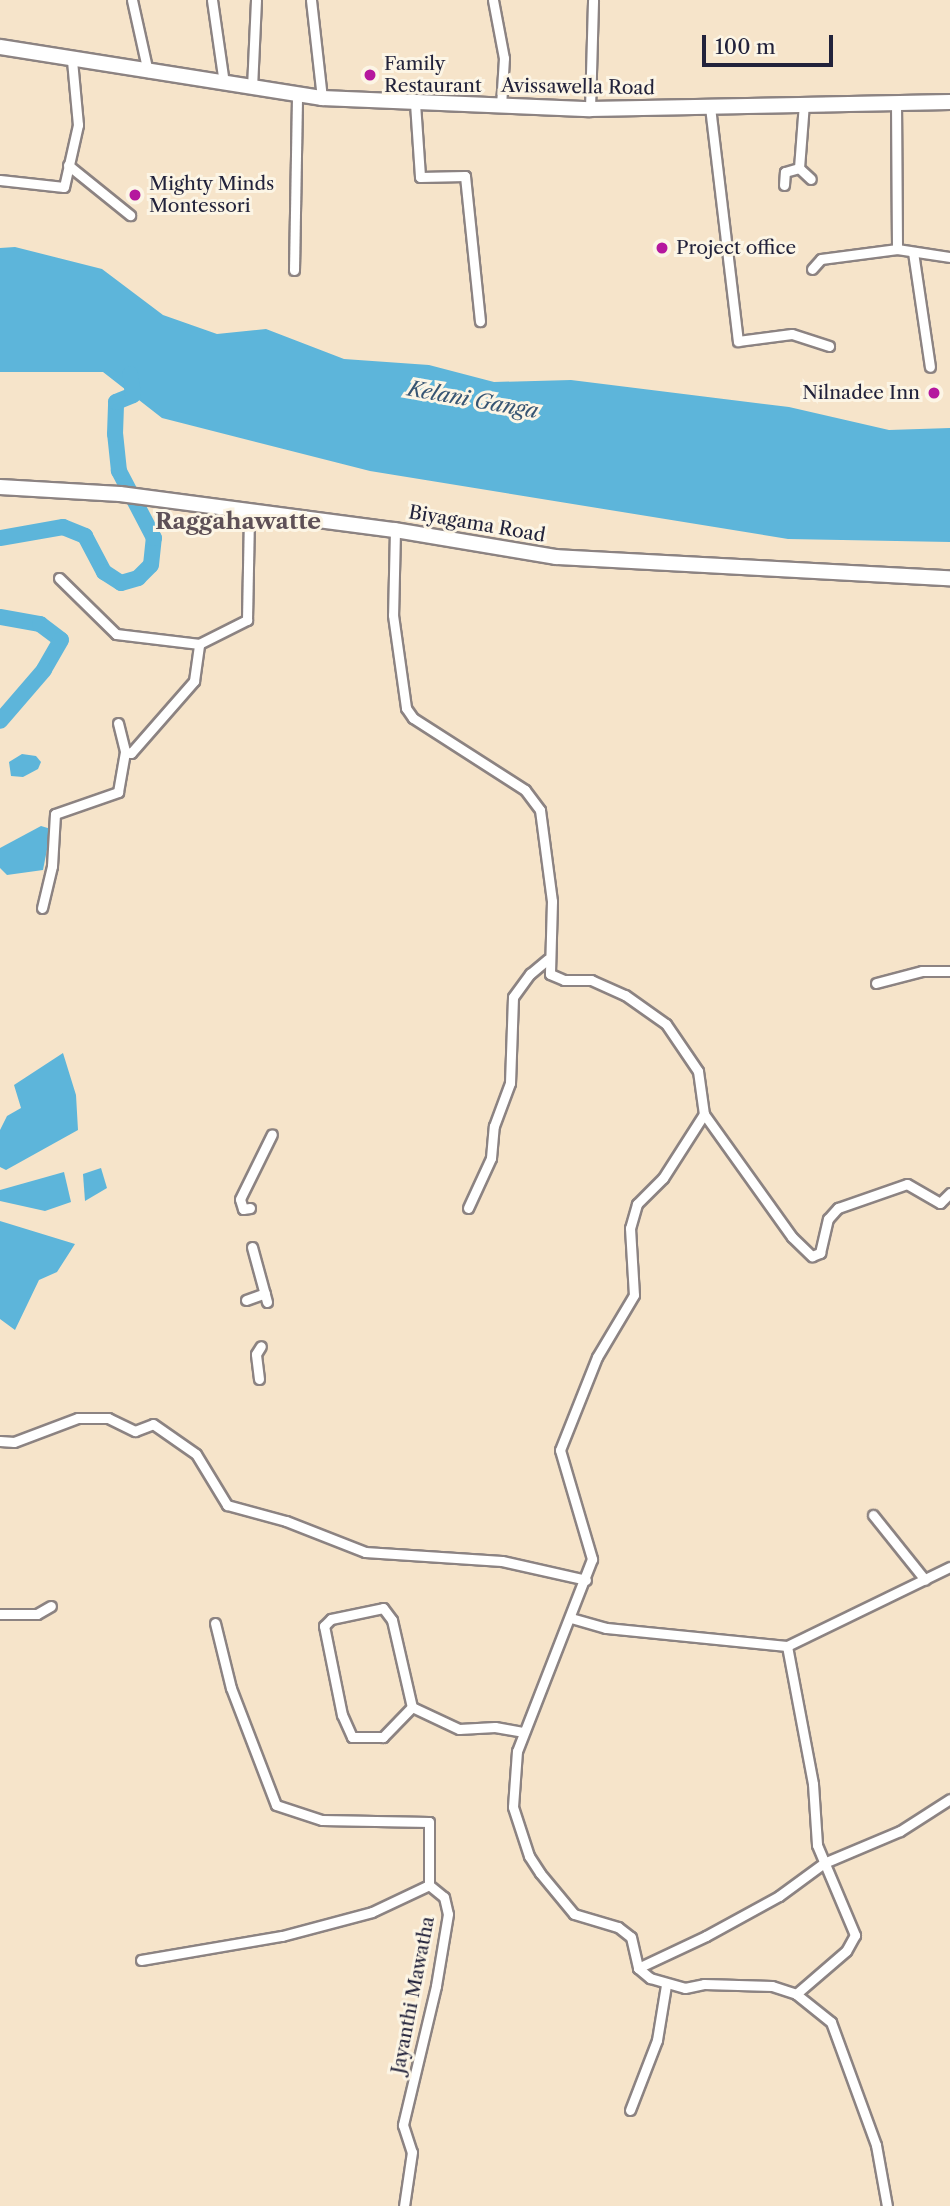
<!DOCTYPE html>
<html>
<head>
<meta charset="utf-8">
<style>
	body { margin:0 }
	#map { position:relative; width:950px; height:2206px; overflow:hidden; background:#f6e4ca; font-family:"Libre Caslon Text",serif }
	div>[style] { position:absolute }
	.water>* { inset:0; background:#5db5da }
	.river>* { height:16px; margin:-8px; padding:0 8px; transform-origin:8px; border-radius:8px; background:#5db5da }
	.roads { filter:drop-shadow(2px 0 #8c8382) drop-shadow(-2px 0 #8c8382) drop-shadow(0 2px #8c8382) drop-shadow(0 -2px #8c8382) }
	.street>* { height:9px; margin:-4.5px; padding:0 4.5px; transform-origin:4.5px; border-radius:4.5px; background:#fff }
	.primary>* { height:14px; margin:-7px; padding:0 7px; transform-origin:7px; border-radius:7px; background:#fff }
	.dots>* { width:19px; height:19px; translate:-50% -50%; box-sizing:border-box; border:4px solid #fcf5e5; border-radius:50% }
	span { translate:-50% -50%; white-space:nowrap; text-align:center; line-height:1.15; -webkit-text-stroke:6px #fcf5e5; paint-order:stroke }
	.poi-label { font-size:19px; color:#22223b }
	.left { translate:0 -50%; text-align:left }
	.right { translate:-100% -50%; text-align:right }
	.street-label { font-size:19px; color:#22223b }
	.water-label { font-size:21px; color:#375573; font-style:italic }
	.quarter-label { font-size:23px; color:#5e5057; font-weight:700 }
	.scale { position:absolute; left:702px; top:35px; width:131px; height:32px; box-sizing:border-box; border:4px solid #22223b; border-top:0; padding-left:9px; font-size:21px; line-height:24px; white-space:nowrap; color:#22223b; -webkit-text-stroke:5px #fcf5e5; paint-order:stroke }
</style>
</head>
<body>
<div id="map">
	<div class="water">
		<div style="clip-path:polygon(15px 247px,102px 269px,163px 315px,217px 334px,266px 329px,344px 359px,429px 365px,494px 382px,571px 380px,789px 407px,889px 430px,950px 428px,950px 542px,788px 539px,370px 471px,162px 418px,103px 372px,0 372px,0 248px)"></div>
		<div style="clip-path:polygon(22px 754px,36px 756px,41px 762px,38px 769px,23px 777px,11px 776px,9px 762px)"></div>
		<div style="clip-path:polygon(41px 826px,51px 829px,43px 870px,7px 875px,0 868px,0 848px)"></div>
		<div style="clip-path:polygon(63px 1053px,76px 1095px,78px 1130px,6px 1170px,0 1167px,0 1130px,7px 1116px,21px 1108px,14px 1085px)"></div>
		<div style="clip-path:polygon(101px 1168px,107px 1188px,85px 1201px,83px 1174px)"></div>
		<div style="clip-path:polygon(64px 1172px,71px 1202px,45px 1211px,0 1201px,0 1190px)"></div>
		<div style="clip-path:polygon(0 1221px,75px 1244px,57px 1272px,39px 1280px,15px 1330px,0 1319px)"></div>
	</div>
	<div class="river">
		<div style="left:0;top:538px;width:64px;rotate:-9.9deg"></div>
		<div style="left:63px;top:527px;width:24px;rotate:22deg"></div>
		<div style="left:85px;top:536px;width:41px;rotate:62.2deg"></div>
		<div style="left:104px;top:572px;width:20px;rotate:33deg"></div>
		<div style="left:121px;top:583px;width:18px;rotate:-16deg"></div>
		<div style="left:138px;top:578px;width:18px;rotate:-45deg"></div>
		<div style="left:151px;top:565px;width:27px;rotate:-84deg"></div>
		<div style="left:154px;top:538px;width:76px;rotate:-117.6deg"></div>
		<div style="left:119px;top:471px;width:37px;rotate:-96deg"></div>
		<div style="left:115px;top:434px;width:32px;rotate:-88deg"></div>
		<div style="left:116px;top:402px;width:18px;rotate:-22deg"></div>
		<div style="left:133px;top:395px;width:21px;rotate:-98deg"></div>
		<div style="left:0;top:617px;width:41px;rotate:9.9deg"></div>
		<div style="left:40px;top:624px;width:26px;rotate:37deg"></div>
		<div style="left:61px;top:640px;width:34px;rotate:120deg"></div>
		<div style="left:44px;top:670px;width:67px;rotate:130.8deg"></div>
	</div>
	<div class="roads">
		<div class="street">
			<div style="left:132px;top:0;width:74px;rotate:77.5deg"></div>
			<div style="left:212px;top:0;width:84px;rotate:81.8deg"></div>
			<div style="left:311px;top:0;width:99px;rotate:83.6deg"></div>
			<div style="left:493px;top:0;width:59px;rotate:79.3deg"></div>
			<div style="left:504px;top:58px;width:48px;rotate:93.6deg"></div>
			<div style="left:252px;top:88px;width:88px;rotate:-87.4deg"></div>
			<div style="left:896px;top:102px;width:147px;rotate:89.6deg"></div>
			<div style="left:415px;top:103px;width:74px;rotate:86.1deg"></div>
			<div style="left:420px;top:177px;width:45px;rotate:-1.3deg"></div>
			<div style="left:465px;top:176px;width:146px;rotate:84.1deg"></div>
			<div style="left:804px;top:103px;width:65px;rotate:94.4deg"></div>
			<div style="left:799px;top:168px;width:16px;rotate:43deg"></div>
			<div style="left:710px;top:107px;width:236px;rotate:83.2deg"></div>
			<div style="left:738px;top:341px;width:54px;rotate:-7.4deg"></div>
			<div style="left:792px;top:334px;width:39px;rotate:18deg"></div>
			<div style="left:590px;top:109px;width:109px;rotate:-88.4deg"></div>
			<div style="left:68px;top:165px;width:80px;rotate:38.9deg"></div>
			<div style="left:0;top:180px;width:64px;rotate:6.2deg"></div>
			<div style="left:64px;top:187px;width:64px;rotate:-77.3deg"></div>
			<div style="left:78px;top:125px;width:65px;rotate:-95.3deg"></div>
			<div style="left:784px;top:185px;width:13px;rotate:-86deg"></div>
			<div style="left:785px;top:172px;width:15px;rotate:-16deg"></div>
			<div style="left:913px;top:252px;width:116px;rotate:81.6deg"></div>
			<div style="left:812px;top:269px;width:13px;rotate:-48deg"></div>
			<div style="left:821px;top:259px;width:77px;rotate:-7.5deg"></div>
			<div style="left:897px;top:249px;width:54px;rotate:8.6deg"></div>
			<div style="left:294px;top:270px;width:176px;rotate:-89deg"></div>
			<div style="left:395px;top:530px;width:85px;rotate:91.3deg"></div>
			<div style="left:393px;top:615px;width:94px;rotate:82deg"></div>
			<div style="left:406px;top:708px;width:12px;rotate:55deg"></div>
			<div style="left:413px;top:718px;width:133px;rotate:32.7deg"></div>
			<div style="left:525px;top:790px;width:25px;rotate:53deg"></div>
			<div style="left:540px;top:810px;width:92px;rotate:82.5deg"></div>
			<div style="left:552px;top:901px;width:73px;rotate:91.6deg"></div>
			<div style="left:550px;top:974px;width:15px;rotate:23deg"></div>
			<div style="left:564px;top:980px;width:27px"></div>
			<div style="left:591px;top:980px;width:37px;rotate:24deg"></div>
			<div style="left:625px;top:995px;width:50px;rotate:35.3deg"></div>
			<div style="left:666px;top:1024px;width:57px;rotate:55.8deg"></div>
			<div style="left:698px;top:1071px;width:43px;rotate:82.1deg"></div>
			<div style="left:704px;top:1114px;width:76px;rotate:122.6deg"></div>
			<div style="left:663px;top:1178px;width:37px;rotate:135deg"></div>
			<div style="left:637px;top:1204px;width:25px;rotate:106deg"></div>
			<div style="left:630px;top:1228px;width:67px;rotate:86.6deg"></div>
			<div style="left:634px;top:1295px;width:72px;rotate:120.8deg"></div>
			<div style="left:597px;top:1357px;width:100px;rotate:111.7deg"></div>
			<div style="left:560px;top:1450px;width:114px;rotate:73.6deg"></div>
			<div style="left:592px;top:1559px;width:206px;rotate:111.3deg"></div>
			<div style="left:517px;top:1751px;width:56px;rotate:94.1deg"></div>
			<div style="left:513px;top:1807px;width:52px;rotate:71.9deg"></div>
			<div style="left:529px;top:1856px;width:20px;rotate:57deg"></div>
			<div style="left:540px;top:1873px;width:53px;rotate:50.3deg"></div>
			<div style="left:574px;top:1914px;width:46px;rotate:16.5deg"></div>
			<div style="left:618px;top:1927px;width:16px;rotate:38deg"></div>
			<div style="left:631px;top:1937px;width:32px;rotate:77deg"></div>
			<div style="left:638px;top:1968px;width:16px;rotate:40deg"></div>
			<div style="left:650px;top:1978px;width:36px;rotate:16deg"></div>
			<div style="left:685px;top:1988px;width:19px;rotate:-12deg"></div>
			<div style="left:704px;top:1984px;width:68px;rotate:1.7deg"></div>
			<div style="left:772px;top:1986px;width:25px;rotate:18deg"></div>
			<div style="left:796px;top:1994px;width:45px;rotate:38.7deg"></div>
			<div style="left:831px;top:2022px;width:131px;rotate:69.9deg"></div>
			<div style="left:876px;top:2145px;width:62px;rotate:79.8deg"></div>
			<div style="left:59px;top:578px;width:80px;rotate:44.5deg"></div>
			<div style="left:116px;top:634px;width:84px;rotate:6.9deg"></div>
			<div style="left:199px;top:644px;width:54px;rotate:-26.6deg"></div>
			<div style="left:247px;top:620px;width:107px;rotate:-88.9deg"></div>
			<div style="left:118px;top:723px;width:30px;rotate:76deg"></div>
			<div style="left:125px;top:752px;width:6px;rotate:9deg"></div>
			<div style="left:131px;top:753px;width:96px;rotate:-48.8deg"></div>
			<div style="left:194px;top:681px;width:37px;rotate:-82deg"></div>
			<div style="left:42px;top:908px;width:43px;rotate:-76.6deg"></div>
			<div style="left:52px;top:866px;width:52px;rotate:-86.7deg"></div>
			<div style="left:55px;top:814px;width:67px;rotate:-19.2deg"></div>
			<div style="left:118px;top:792px;width:41px;rotate:-80.1deg"></div>
			<div style="left:876px;top:983px;width:48px;rotate:-14.6deg"></div>
			<div style="left:922px;top:971px;width:28px"></div>
			<div style="left:704px;top:1114px;width:151px;rotate:54.4deg"></div>
			<div style="left:792px;top:1237px;width:28px;rotate:44deg"></div>
			<div style="left:812px;top:1256px;width:9px;rotate:-21deg"></div>
			<div style="left:820px;top:1253px;width:35px;rotate:-77deg"></div>
			<div style="left:828px;top:1219px;width:15px;rotate:-48deg"></div>
			<div style="left:838px;top:1208px;width:73px;rotate:-19.2deg"></div>
			<div style="left:907px;top:1184px;width:38px;rotate:30deg"></div>
			<div style="left:940px;top:1203px;width:14px;rotate:-45deg"></div>
			<div style="left:250px;top:1208px;width:7px;rotate:172deg"></div>
			<div style="left:243px;top:1209px;width:10px;rotate:-107deg"></div>
			<div style="left:240px;top:1199px;width:72px;rotate:-63.8deg"></div>
			<div style="left:468px;top:1208px;width:55px;rotate:-65.3deg"></div>
			<div style="left:491px;top:1158px;width:32px;rotate:-85deg"></div>
			<div style="left:494px;top:1126px;width:46px;rotate:-69.6deg"></div>
			<div style="left:510px;top:1083px;width:86px;rotate:-88deg"></div>
			<div style="left:513px;top:997px;width:29px;rotate:-54deg"></div>
			<div style="left:530px;top:974px;width:23px;rotate:-40deg"></div>
			<div style="left:252px;top:1247px;width:57px;rotate:74.7deg"></div>
			<div style="left:246px;top:1300px;width:20px;rotate:-20deg"></div>
			<div style="left:259px;top:1379px;width:25px;rotate:-97deg"></div>
			<div style="left:256px;top:1354px;width:9px;rotate:-58deg"></div>
			<div style="left:0;top:1441px;width:14px;rotate:4deg"></div>
			<div style="left:14px;top:1442px;width:68px;rotate:-20.6deg"></div>
			<div style="left:78px;top:1418px;width:30px"></div>
			<div style="left:108px;top:1418px;width:30px;rotate:26deg"></div>
			<div style="left:135px;top:1431px;width:19px;rotate:-21deg"></div>
			<div style="left:153px;top:1424px;width:52px;rotate:34.9deg"></div>
			<div style="left:196px;top:1454px;width:60px;rotate:58.7deg"></div>
			<div style="left:227px;top:1505px;width:61px;rotate:15.2deg"></div>
			<div style="left:286px;top:1521px;width:85px;rotate:21.4deg"></div>
			<div style="left:365px;top:1552px;width:137px;rotate:3.8deg"></div>
			<div style="left:502px;top:1561px;width:86px;rotate:12.7deg"></div>
			<div style="left:873px;top:1515px;width:83px;rotate:51.3deg"></div>
			<div style="left:383px;top:1608px;width:15px;rotate:53deg"></div>
			<div style="left:392px;top:1620px;width:89px;rotate:77.1deg"></div>
			<div style="left:412px;top:1707px;width:42px;rotate:134deg"></div>
			<div style="left:383px;top:1737px;width:31px;rotate:180deg"></div>
			<div style="left:352px;top:1737px;width:24px;rotate:-114deg"></div>
			<div style="left:342px;top:1715px;width:91px;rotate:-101.4deg"></div>
			<div style="left:324px;top:1626px;width:10px;rotate:-45deg"></div>
			<div style="left:331px;top:1619px;width:53px;rotate:-11.9deg"></div>
			<div style="left:0;top:1614px;width:37px"></div>
			<div style="left:37px;top:1614px;width:16px;rotate:-30deg"></div>
			<div style="left:571px;top:1618px;width:36px;rotate:16deg"></div>
			<div style="left:606px;top:1628px;width:182px;rotate:5.7deg"></div>
			<div style="left:787px;top:1646px;width:181px;rotate:-25.9deg"></div>
			<div style="left:215px;top:1623px;width:67px;rotate:76.2deg"></div>
			<div style="left:231px;top:1688px;width:125px;rotate:69deg"></div>
			<div style="left:276px;top:1805px;width:48px;rotate:18.1deg"></div>
			<div style="left:322px;top:1820px;width:107px;rotate:1.1deg"></div>
			<div style="left:429px;top:1822px;width:63px;rotate:90deg"></div>
			<div style="left:787px;top:1646px;width:140px;rotate:79.3deg"></div>
			<div style="left:813px;top:1784px;width:61px;rotate:86.2deg"></div>
			<div style="left:817px;top:1845px;width:98px;rotate:67.1deg"></div>
			<div style="left:855px;top:1935px;width:18px;rotate:119deg"></div>
			<div style="left:846px;top:1951px;width:66px;rotate:139.3deg"></div>
			<div style="left:412px;top:1707px;width:52px;rotate:25.1deg"></div>
			<div style="left:459px;top:1729px;width:36px;rotate:-3deg"></div>
			<div style="left:495px;top:1727px;width:28px;rotate:10deg"></div>
			<div style="left:141px;top:1960px;width:143px;rotate:-9.7deg"></div>
			<div style="left:282px;top:1936px;width:93px;rotate:-14.9deg"></div>
			<div style="left:372px;top:1912px;width:63px;rotate:-25.3deg"></div>
			<div style="left:429px;top:1885px;width:19px;rotate:39deg"></div>
			<div style="left:444px;top:1897px;width:17px;rotate:77deg"></div>
			<div style="left:448px;top:1914px;width:73px;rotate:99.5deg"></div>
			<div style="left:436px;top:1986px;width:143px;rotate:103.4deg"></div>
			<div style="left:403px;top:2125px;width:28px;rotate:72deg"></div>
			<div style="left:412px;top:2152px;width:55px;rotate:98.4deg"></div>
			<div style="left:638px;top:1968px;width:75px;rotate:-25.2deg"></div>
			<div style="left:706px;top:1936px;width:83px;rotate:-28.7deg"></div>
			<div style="left:779px;top:1896px;width:56px;rotate:-36.3deg"></div>
			<div style="left:824px;top:1863px;width:82px;rotate:-22.8deg"></div>
			<div style="left:900px;top:1831px;width:59px;rotate:-32.6deg"></div>
			<div style="left:630px;top:2110px;width:75px;rotate:-68.9deg"></div>
			<div style="left:657px;top:2040px;width:56px;rotate:-80.7deg"></div>
		</div>
		<div class="primary">
			<div style="left:0;top:47px;width:326px;rotate:9deg"></div>
			<div style="left:322px;top:98px;width:268px;rotate:2.4deg"></div>
			<div style="left:590px;top:109px;width:360px;rotate:-1.1deg"></div>
			<div style="left:0;top:487px;width:120px;rotate:3.3deg"></div>
			<div style="left:120px;top:494px;width:277px;rotate:7.5deg"></div>
			<div style="left:395px;top:530px;width:163px;rotate:9.5deg"></div>
			<div style="left:556px;top:557px;width:395px;rotate:3.1deg"></div>
		</div>
	</div>
	<div class="dots">
		<div style="left:370px;top:75px;background:#b5179e"></div>
		<div style="left:135px;top:195px;background:#b5179e"></div>
		<div style="left:662px;top:248px;background:#b5179e"></div>
		<div style="left:934px;top:393px;background:#b5179e"></div>
	</div>
	<div class="poi-label">
		<span class="left" style="left:384px;top:75px">Family<br>Restaurant</span>
		<span class="left" style="left:149px;top:195px">Mighty Minds<br>Montessori</span>
		<span class="left" style="left:676px;top:248px">Project office</span>
		<span class="right" style="left:920px;top:393px">Nilnadee Inn</span>
	</div>
	<div class="street-label">
		<span style="left:578px;top:87px;rotate:1deg">Avissawella Road</span>
		<span style="left:477px;top:524px;rotate:10deg">Biyagama Road</span>
		<span style="left:413px;top:1995px;rotate:-79deg">Jayanthi Mawatha</span>
	</div>
	<div class="water-label">
		<span style="left:473px;top:400px;rotate:10deg">Kelani Ganga</span>
	</div>
	<div class="quarter-label">
		<span style="left:238px;top:521px">Raggahawatte</span>
	</div>
	<div class="scale">100 m</div>
</div>
</body>
</html>
